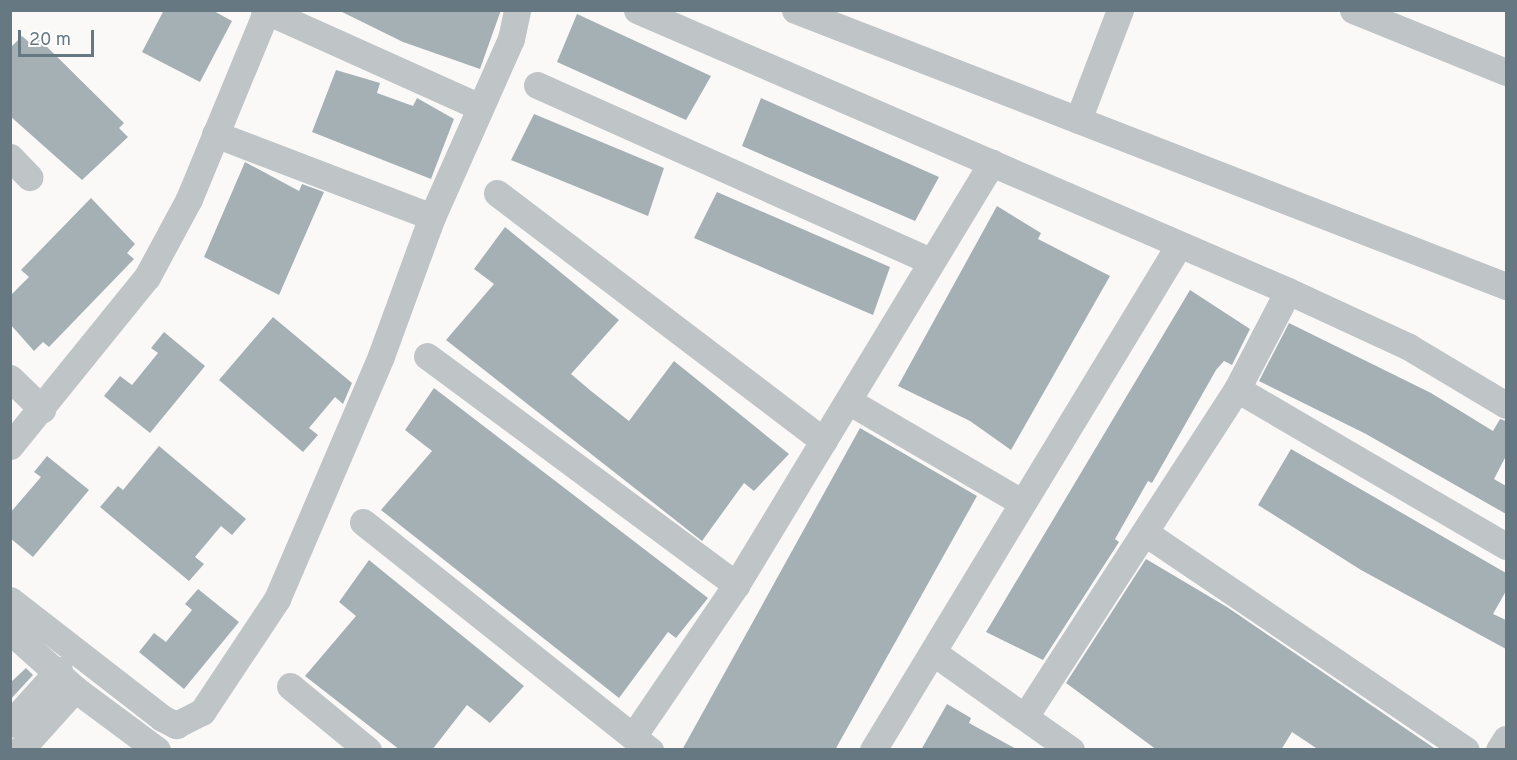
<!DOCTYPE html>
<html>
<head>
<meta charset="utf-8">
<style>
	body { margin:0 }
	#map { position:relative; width:1517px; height:760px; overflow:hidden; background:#faf9f8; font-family:Overpass,sans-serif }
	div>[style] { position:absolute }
	.building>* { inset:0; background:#a5b0b5 }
	.minor>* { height:27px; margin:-13.5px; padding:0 13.5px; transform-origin:13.5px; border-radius:13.5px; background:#bfc4c7 }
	span { translate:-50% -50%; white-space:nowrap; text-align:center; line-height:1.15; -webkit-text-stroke:6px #fff; paint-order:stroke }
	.frame { position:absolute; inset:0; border:12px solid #667881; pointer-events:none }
	.scale { position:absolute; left:18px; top:30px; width:76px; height:27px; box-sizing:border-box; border:3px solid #667881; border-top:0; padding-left:8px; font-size:18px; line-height:21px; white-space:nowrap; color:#667881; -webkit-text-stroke:4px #fff; paint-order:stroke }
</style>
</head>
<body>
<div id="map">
	<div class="building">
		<div style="clip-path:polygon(164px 10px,212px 10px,232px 21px,200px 82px,142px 52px)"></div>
		<div style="clip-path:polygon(338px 10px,501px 10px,480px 69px,403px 42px)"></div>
		<div style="clip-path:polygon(577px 14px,711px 76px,686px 120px,557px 62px)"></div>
		<div style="clip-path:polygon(22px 36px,31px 44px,37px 37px,124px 123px,119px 128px,128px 137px,82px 180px,10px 116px,10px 48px)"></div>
		<div style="clip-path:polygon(336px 70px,380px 83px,377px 93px,413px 106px,417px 98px,454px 119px,431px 179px,312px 132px)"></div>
		<div style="clip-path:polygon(761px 98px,939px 177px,915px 221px,742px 146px)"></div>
		<div style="clip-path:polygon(534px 114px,664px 168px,648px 216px,511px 160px)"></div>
		<div style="clip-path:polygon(245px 162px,299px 191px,302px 184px,324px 192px,279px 295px,204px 257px)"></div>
		<div style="clip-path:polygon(717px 192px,890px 267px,873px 315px,694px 238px)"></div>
		<div style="clip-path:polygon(91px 198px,135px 244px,127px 253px,134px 259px,49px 347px,43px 342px,34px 351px,10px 324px,10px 296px,29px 277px,21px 270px)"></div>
		<div style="clip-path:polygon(997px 206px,1041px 233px,1038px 239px,1110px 276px,1011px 450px,970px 421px,898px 386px)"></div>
		<div style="clip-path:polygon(505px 227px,619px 320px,571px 374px,591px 391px,629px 421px,674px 361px,789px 454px,754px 491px,744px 483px,702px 541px,446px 340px,494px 284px,474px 269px)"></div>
		<div style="clip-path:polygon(1190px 290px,1250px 329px,1232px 365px,1224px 361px,1216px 370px,1152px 483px,1148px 481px,1115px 539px,1119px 542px,1043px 660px,986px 632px)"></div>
		<div style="clip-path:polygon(273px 317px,352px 383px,343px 404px,335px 397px,309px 428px,318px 435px,303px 452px,219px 380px)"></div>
		<div style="clip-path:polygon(1289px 323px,1431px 393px,1493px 431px,1500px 419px,1506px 421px,1506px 456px,1494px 479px,1506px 486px,1506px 514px,1366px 434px,1259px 381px)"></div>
		<div style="clip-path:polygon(164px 332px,205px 366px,150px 433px,104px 396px,120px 376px,132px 385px,158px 353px,151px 348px)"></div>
		<div style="clip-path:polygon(434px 388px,708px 598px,676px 638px,668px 632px,619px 698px,381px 510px,432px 451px,405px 430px)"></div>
		<div style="clip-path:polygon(860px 428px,977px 496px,835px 750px,682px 750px)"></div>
		<div style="clip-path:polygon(159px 446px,246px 519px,232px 535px,221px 526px,195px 557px,204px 564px,189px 581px,100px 507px,118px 486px,123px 490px)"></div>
		<div style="clip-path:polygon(1291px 449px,1506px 573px,1506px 591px,1493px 614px,1506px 620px,1506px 649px,1361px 570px,1258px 505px)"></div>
		<div style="clip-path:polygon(47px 456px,89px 490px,33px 557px,10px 538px,10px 513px,41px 477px,34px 472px)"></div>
		<div style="clip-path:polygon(1146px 559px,1227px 607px,1437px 750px,1319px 750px,1292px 732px,1281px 750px,1157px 750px,1066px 683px)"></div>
		<div style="clip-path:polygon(369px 560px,524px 686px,490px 723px,467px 705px,432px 750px,400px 750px,305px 676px,356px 616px,339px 602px)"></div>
		<div style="clip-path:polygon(198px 589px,239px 622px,184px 689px,139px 652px,154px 633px,166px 642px,192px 610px,185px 604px)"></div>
		<div style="clip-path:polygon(26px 668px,33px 675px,10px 700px,10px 683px)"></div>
		<div style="clip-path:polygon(947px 704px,971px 718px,969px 723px,1018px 750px,921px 750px)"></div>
	</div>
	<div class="minor">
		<div style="left:264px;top:10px;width:237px;rotate:24.2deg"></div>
		<div style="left:637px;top:10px;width:709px;rotate:23.35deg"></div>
		<div style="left:1288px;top:291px;width:133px;rotate:24.8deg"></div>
		<div style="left:1409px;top:347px;width:113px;rotate:30.9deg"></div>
		<div style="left:795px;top:10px;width:763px;rotate:21.22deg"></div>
		<div style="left:1353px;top:10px;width:165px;rotate:22.1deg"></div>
		<div style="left:537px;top:85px;width:431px;rotate:24.1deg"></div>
		<div style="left:1078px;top:120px;width:118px;rotate:-69.1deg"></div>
		<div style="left:215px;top:134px;width:232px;rotate:20.9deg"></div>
		<div style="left:10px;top:157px;width:28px;rotate:46deg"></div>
		<div style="left:497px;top:193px;width:410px;rotate:37.2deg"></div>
		<div style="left:427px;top:356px;width:385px;rotate:36.5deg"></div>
		<div style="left:10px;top:378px;width:45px;rotate:44.1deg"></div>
		<div style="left:1237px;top:389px;width:311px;rotate:30.3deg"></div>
		<div style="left:850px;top:402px;width:198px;rotate:30.3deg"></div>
		<div style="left:10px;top:446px;width:218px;rotate:-51deg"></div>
		<div style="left:147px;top:277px;width:89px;rotate:-61.7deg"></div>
		<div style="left:189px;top:199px;width:202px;rotate:-67.6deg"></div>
		<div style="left:363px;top:522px;width:367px;rotate:38.5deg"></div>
		<div style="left:1147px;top:534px;width:385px;rotate:34.1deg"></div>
		<div style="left:10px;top:600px;width:192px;rotate:37.8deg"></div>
		<div style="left:162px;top:718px;width:16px;rotate:27deg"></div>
		<div style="left:176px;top:725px;width:29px;rotate:-27deg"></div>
		<div style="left:202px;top:712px;width:136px;rotate:-56.4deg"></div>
		<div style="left:277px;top:599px;width:264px;rotate:-66.8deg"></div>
		<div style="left:381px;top:356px;width:148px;rotate:-69.9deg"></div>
		<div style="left:432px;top:217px;width:195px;rotate:-66.1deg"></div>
		<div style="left:511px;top:39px;width:30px;rotate:-78deg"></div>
		<div style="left:10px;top:631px;width:87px;rotate:41.7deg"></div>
		<div style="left:75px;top:689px;width:102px;rotate:36.6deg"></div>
		<div style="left:934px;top:653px;width:168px;rotate:35.3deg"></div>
		<div style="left:290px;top:686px;width:101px;rotate:39.4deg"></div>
		<div style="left:1026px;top:715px;width:388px;rotate:-57.1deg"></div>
		<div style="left:1237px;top:389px;width:110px;rotate:-62.5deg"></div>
		<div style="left:10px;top:724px;width:73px;rotate:-47.8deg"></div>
		<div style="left:634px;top:735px;width:181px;rotate:-55.8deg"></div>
		<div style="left:736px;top:585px;width:494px;rotate:-58.8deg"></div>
		<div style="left:20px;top:750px;width:82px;rotate:-48deg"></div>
		<div style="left:873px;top:750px;width:590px;rotate:-58.79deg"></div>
		<div style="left:1499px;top:750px;width:13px;rotate:-58deg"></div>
	</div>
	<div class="frame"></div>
	<div class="scale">20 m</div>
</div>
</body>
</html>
